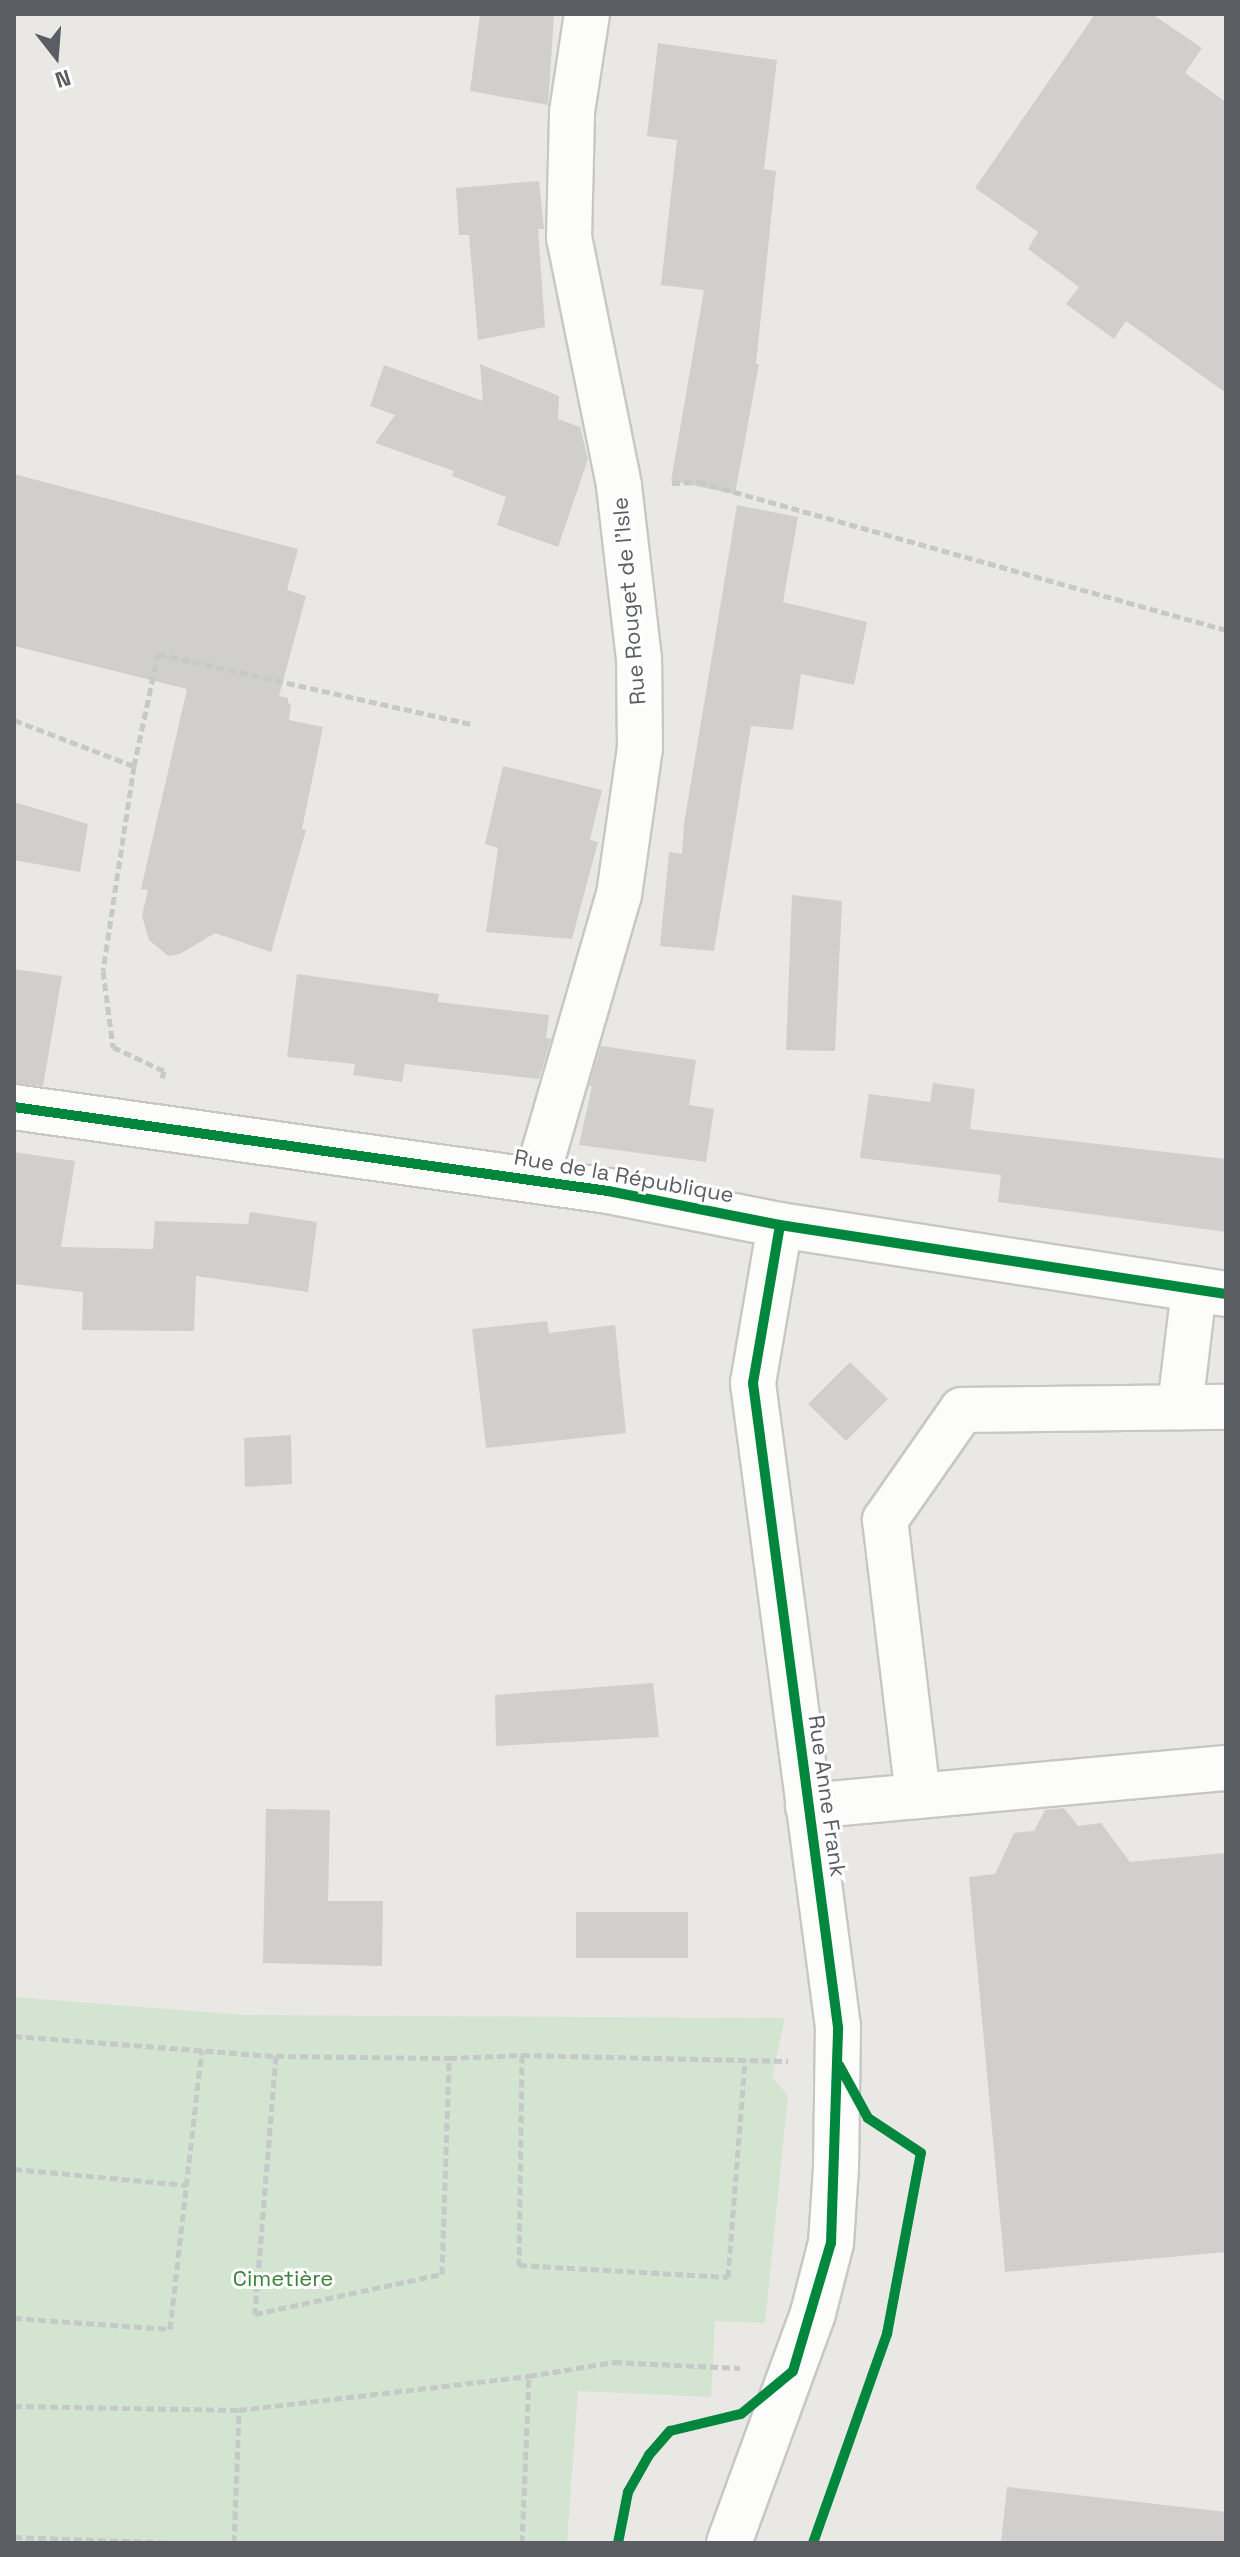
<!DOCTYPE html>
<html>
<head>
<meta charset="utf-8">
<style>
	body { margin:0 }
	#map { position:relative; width:1240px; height:2557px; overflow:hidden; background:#eae8e4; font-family:"Space Grotesk",sans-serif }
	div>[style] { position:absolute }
	.green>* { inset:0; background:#d3e5d0 }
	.building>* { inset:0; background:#d1cfcd }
	.path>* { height:5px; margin-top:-2.5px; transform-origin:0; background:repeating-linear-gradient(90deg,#c5c9c7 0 8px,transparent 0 12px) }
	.roads { filter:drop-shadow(2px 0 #c6c7c6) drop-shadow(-2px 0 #c6c7c6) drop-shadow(0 2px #c6c7c6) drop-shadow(0 -2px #c6c7c6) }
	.minor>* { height:44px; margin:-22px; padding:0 22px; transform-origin:22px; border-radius:22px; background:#fcfcfb }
	.cycleway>* { height:10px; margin:-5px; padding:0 5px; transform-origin:5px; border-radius:5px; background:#00873e }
	span { translate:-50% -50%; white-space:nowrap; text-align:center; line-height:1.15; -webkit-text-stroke:6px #fff; paint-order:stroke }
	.street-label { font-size:22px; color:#5a5e62 }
	.park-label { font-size:22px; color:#3b813a }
	.frame { position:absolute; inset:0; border:16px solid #5a5e62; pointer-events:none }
	.north { position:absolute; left:16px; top:16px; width:80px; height:80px; -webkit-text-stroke:6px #fff; paint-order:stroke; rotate:163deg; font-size:22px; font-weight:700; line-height:32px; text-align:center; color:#5a5e62 }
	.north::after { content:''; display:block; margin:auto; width:28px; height:36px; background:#5a5e62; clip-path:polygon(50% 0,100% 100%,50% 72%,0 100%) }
</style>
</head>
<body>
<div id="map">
	<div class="green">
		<div style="clip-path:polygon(14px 1997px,243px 2015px,785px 2018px,772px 2077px,788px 2096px,765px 2323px,715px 2321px,711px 2397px,578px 2391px,567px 2543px,14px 2543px)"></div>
	</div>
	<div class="building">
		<div style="clip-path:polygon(480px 14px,554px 14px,548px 105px,470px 91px)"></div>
		<div style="clip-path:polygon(1095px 14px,1152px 14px,1202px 48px,1185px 73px,1226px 102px,1226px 393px,1126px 321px,1114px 339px,1066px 304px,1079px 287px,1028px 249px,1038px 232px,975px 188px)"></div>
		<div style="clip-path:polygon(658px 43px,777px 60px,764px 169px,776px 171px,756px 364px,759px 364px,735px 494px,671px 481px,704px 290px,661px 285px,677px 140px,647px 136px)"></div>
		<div style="clip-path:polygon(539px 181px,544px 229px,538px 229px,545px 327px,478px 340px,469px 235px,459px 235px,456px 188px)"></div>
		<div style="clip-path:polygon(480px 364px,559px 396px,558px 419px,580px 427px,588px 459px,558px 547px,497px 525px,506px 497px,452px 476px,454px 471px,375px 443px,395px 415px,370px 406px,384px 365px,483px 401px)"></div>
		<div style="clip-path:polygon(14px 474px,298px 549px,287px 590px,306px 596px,279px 696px,288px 698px,288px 703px,291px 704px,289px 720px,323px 727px,302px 829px,306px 830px,271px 952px,215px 933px,180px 954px,168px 956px,149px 940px,142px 916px,148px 890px,141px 889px,187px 689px,14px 646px)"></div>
		<div style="clip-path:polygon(737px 505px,798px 517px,783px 602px,867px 622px,854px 685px,801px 674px,793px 730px,751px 726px,714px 951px,660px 946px,669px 852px,682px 854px,684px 824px)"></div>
		<div style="clip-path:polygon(503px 766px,602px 790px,590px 840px,598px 842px,572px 939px,486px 932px,498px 848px,485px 844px)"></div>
		<div style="clip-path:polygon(14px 802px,88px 824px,80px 872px,14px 860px)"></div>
		<div style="clip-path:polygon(792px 895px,842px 901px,835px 1051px,786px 1050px)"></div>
		<div style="clip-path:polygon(14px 969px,62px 976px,43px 1086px,14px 1083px)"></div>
		<div style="clip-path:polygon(297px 974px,439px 994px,438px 1002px,549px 1015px,546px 1038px,551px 1039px,539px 1079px,405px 1064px,402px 1082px,353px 1075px,355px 1064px,287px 1057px)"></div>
		<div style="clip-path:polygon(601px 1046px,696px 1060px,689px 1105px,714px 1109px,706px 1162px,579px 1145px,592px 1086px,589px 1086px)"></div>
		<div style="clip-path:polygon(933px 1083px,975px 1089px,970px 1129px,1226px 1159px,1226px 1232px,998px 1202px,1001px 1175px,860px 1158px,869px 1094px,930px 1102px)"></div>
		<div style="clip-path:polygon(14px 1152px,75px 1161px,61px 1247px,153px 1249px,155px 1221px,248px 1224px,250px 1212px,317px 1222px,308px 1292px,196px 1276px,194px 1331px,82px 1330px,83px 1292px,14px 1284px)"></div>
		<div style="clip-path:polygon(547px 1321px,549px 1333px,615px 1325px,626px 1433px,486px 1448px,472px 1329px)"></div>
		<div style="clip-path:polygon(850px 1362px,888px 1399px,846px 1441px,808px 1404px)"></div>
		<div style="clip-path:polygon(291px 1435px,292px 1484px,245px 1487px,244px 1438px)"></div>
		<div style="clip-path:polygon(653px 1683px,659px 1737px,496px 1746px,495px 1695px)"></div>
		<div style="clip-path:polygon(1064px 1808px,1078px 1826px,1101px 1823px,1130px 1862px,1226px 1853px,1226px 2252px,1005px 2272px,969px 1877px,995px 1874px,1014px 1833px,1034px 1831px,1045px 1810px)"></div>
		<div style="clip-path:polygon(266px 1809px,330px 1810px,328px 1901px,383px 1901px,382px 1966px,263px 1963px)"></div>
		<div style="clip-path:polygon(576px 1912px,688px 1912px,688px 1958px,576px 1958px)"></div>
		<div style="clip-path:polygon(1007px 2487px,1226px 2512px,1226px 2543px,1001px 2543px)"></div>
	</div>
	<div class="path">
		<div style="left:672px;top:483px;width:27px;rotate:-2deg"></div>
		<div style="left:699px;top:482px;width:547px;rotate:15.69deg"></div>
		<div style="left:14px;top:720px;width:129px;rotate:21deg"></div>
		<div style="left:134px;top:766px;width:207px;rotate:98.6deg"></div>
		<div style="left:103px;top:971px;width:77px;rotate:82.5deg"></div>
		<div style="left:113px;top:1047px;width:56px;rotate:25.2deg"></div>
		<div style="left:164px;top:1071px;width:7px;rotate:106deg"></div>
		<div style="left:134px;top:766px;width:115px;rotate:-77.9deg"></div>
		<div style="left:158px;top:654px;width:322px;rotate:12.6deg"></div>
		<div style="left:14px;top:2036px;width:263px;rotate:4.4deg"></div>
		<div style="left:276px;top:2056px;width:173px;rotate:0.7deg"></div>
		<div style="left:449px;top:2058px;width:73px;rotate:-2.4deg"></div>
		<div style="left:522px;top:2055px;width:266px;rotate:1.3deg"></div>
		<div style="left:522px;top:2055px;width:210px;rotate:90.8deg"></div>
		<div style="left:519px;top:2265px;width:209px;rotate:3.3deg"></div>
		<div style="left:728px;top:2277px;width:218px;rotate:-85.5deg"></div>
		<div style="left:276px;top:2056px;width:259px;rotate:94.7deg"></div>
		<div style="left:255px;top:2314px;width:191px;rotate:-12.1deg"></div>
		<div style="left:442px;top:2274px;width:216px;rotate:-88.1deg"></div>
		<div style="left:14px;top:2169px;width:173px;rotate:5.3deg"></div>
		<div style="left:14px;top:2318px;width:156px;rotate:4deg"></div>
		<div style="left:170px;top:2329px;width:281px;rotate:-83.5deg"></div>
		<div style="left:14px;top:2406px;width:225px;rotate:1deg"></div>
		<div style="left:239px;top:2410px;width:292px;rotate:-6.7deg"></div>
		<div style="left:529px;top:2376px;width:86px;rotate:-9.4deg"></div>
		<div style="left:614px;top:2362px;width:126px;rotate:2.7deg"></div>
		<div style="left:14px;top:2537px;width:167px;rotate:2.1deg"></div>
		<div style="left:234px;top:2543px;width:133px;rotate:-87.8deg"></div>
		<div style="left:522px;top:2543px;width:167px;rotate:-87.6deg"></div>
	</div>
	<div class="roads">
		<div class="minor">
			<div style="left:14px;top:1107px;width:600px;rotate:8.05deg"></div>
			<div style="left:608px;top:1191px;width:175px;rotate:11.2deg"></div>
			<div style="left:780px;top:1225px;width:451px;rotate:8.8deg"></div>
			<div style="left:536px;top:1180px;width:297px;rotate:-73.8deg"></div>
			<div style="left:619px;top:895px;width:148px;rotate:-81.9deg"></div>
			<div style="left:640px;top:748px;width:89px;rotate:-90.6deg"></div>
			<div style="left:639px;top:659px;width:175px;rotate:-96.6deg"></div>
			<div style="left:619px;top:485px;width:252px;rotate:-101.4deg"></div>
			<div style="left:569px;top:238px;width:126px;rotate:-88.6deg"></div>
			<div style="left:572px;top:112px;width:99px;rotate:-81.3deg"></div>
			<div style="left:1180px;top:1407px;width:119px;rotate:-83.2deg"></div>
			<div style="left:918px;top:1796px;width:278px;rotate:-96.8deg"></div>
			<div style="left:885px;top:1520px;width:134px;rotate:-55deg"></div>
			<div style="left:962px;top:1410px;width:264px;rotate:-0.7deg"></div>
			<div style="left:808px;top:1806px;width:420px;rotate:-5.2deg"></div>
			<div style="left:729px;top:2543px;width:245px;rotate:-69.9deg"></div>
			<div style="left:813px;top:2313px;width:72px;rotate:-75.6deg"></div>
			<div style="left:831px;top:2243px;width:75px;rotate:-86.2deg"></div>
			<div style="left:836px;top:2168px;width:141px;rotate:-89.2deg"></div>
			<div style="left:838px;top:2027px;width:650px;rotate:-97.52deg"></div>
			<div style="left:753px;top:1383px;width:160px;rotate:-80.3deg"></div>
		</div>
	</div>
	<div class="cycleway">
		<div style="left:14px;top:1107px;width:600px;rotate:8.05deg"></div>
		<div style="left:608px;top:1191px;width:175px;rotate:11.2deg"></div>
		<div style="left:780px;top:1225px;width:451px;rotate:8.8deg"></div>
		<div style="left:618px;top:2543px;width:52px;rotate:-78.9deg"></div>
		<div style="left:628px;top:2492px;width:43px;rotate:-60.4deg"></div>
		<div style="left:649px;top:2455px;width:32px;rotate:-49deg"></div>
		<div style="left:670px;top:2431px;width:73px;rotate:-13.5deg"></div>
		<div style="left:741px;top:2414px;width:67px;rotate:-39.6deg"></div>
		<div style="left:793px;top:2371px;width:134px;rotate:-73.5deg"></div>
		<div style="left:831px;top:2243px;width:216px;rotate:-88.1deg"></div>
		<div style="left:838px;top:2027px;width:650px;rotate:-97.52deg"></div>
		<div style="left:753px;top:1383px;width:160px;rotate:-80.3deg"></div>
		<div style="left:813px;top:2543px;width:222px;rotate:-70.5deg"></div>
		<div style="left:887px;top:2334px;width:184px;rotate:-79.4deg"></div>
		<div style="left:921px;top:2153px;width:64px;rotate:-146.6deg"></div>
		<div style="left:868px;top:2118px;width:60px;rotate:-118.7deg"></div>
	</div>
	<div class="street-label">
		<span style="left:629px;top:601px;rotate:-95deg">Rue Rouget de l'Isle</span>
		<span style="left:624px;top:1176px;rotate:10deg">Rue de la République</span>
		<span style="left:827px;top:1796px;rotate:82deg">Rue Anne Frank</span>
	</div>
	<div class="park-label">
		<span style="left:283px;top:2279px">Cimetière</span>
	</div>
	<div class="frame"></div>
	<div class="north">N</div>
</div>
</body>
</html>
